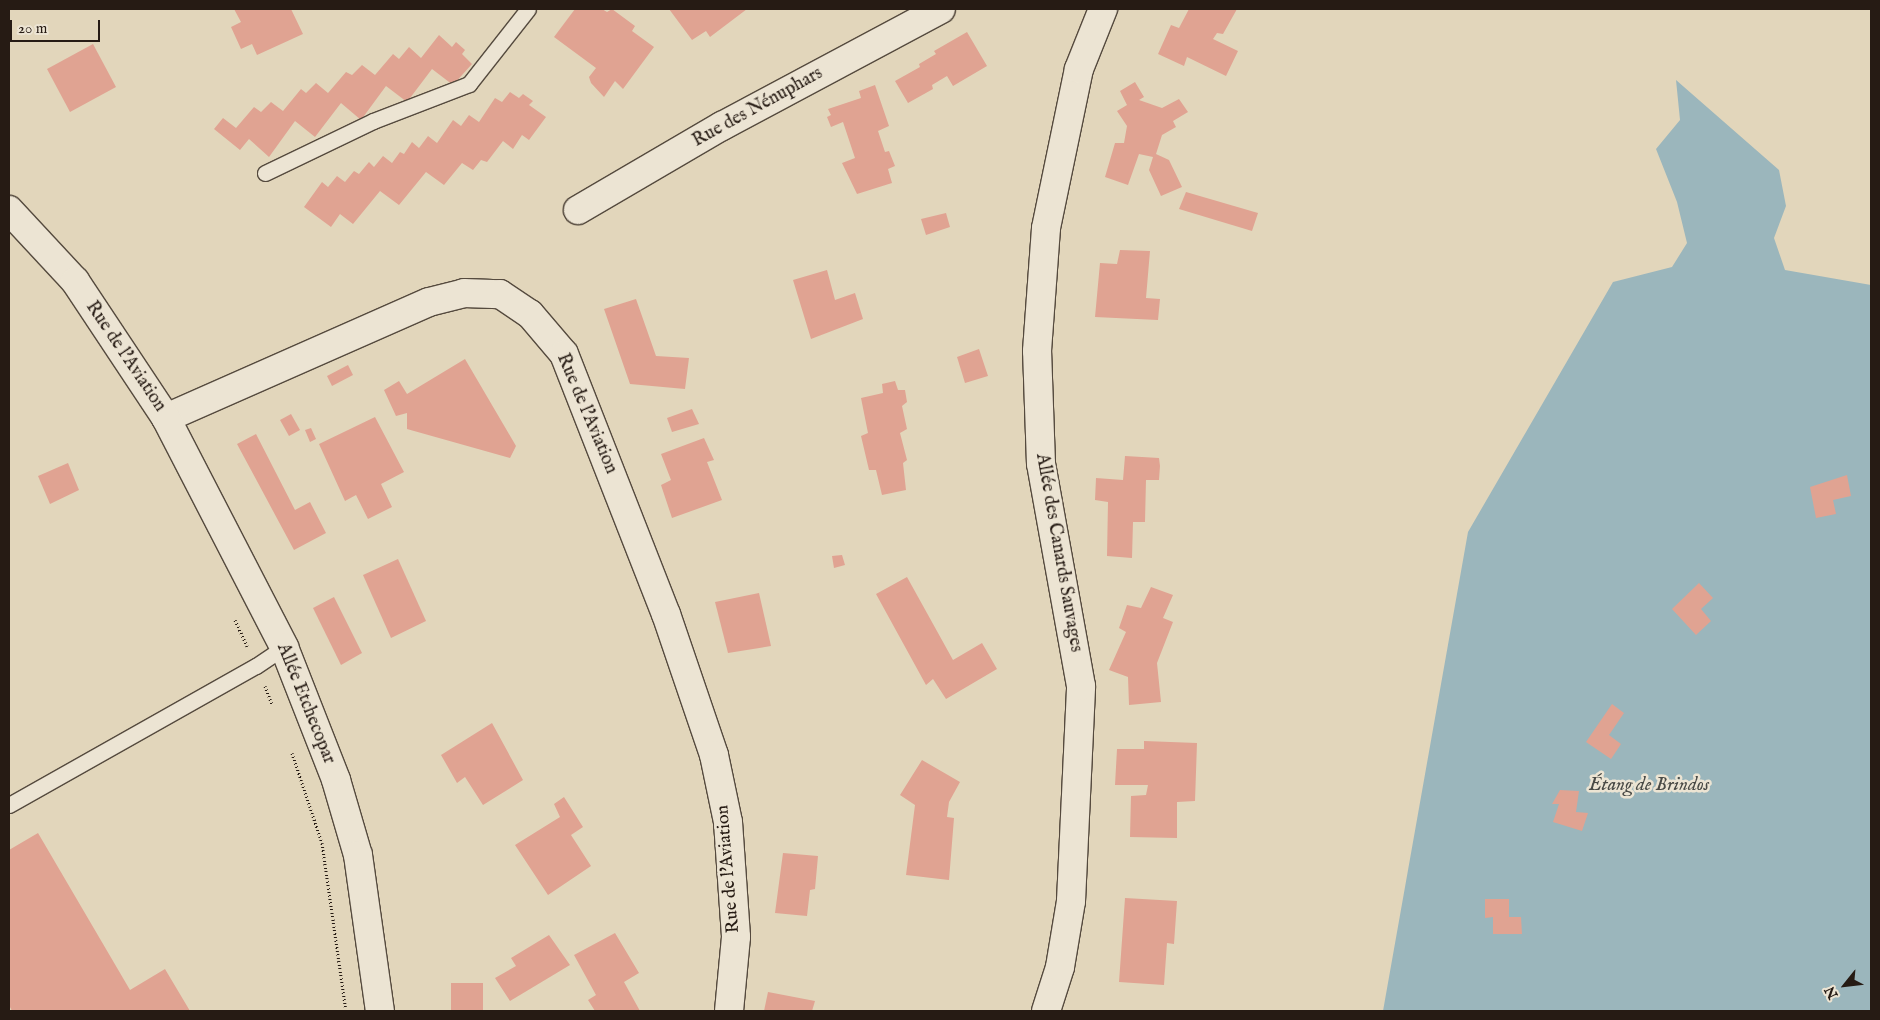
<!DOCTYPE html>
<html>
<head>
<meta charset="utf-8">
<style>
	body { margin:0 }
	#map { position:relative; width:1880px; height:1020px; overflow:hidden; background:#e2d6bb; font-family:"IM FELL English",serif }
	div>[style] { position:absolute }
	.water>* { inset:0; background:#9bb6bc }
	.building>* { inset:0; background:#e0a392 }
	.path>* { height:3px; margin-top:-1.5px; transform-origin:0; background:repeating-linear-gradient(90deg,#261b14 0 1px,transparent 0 3.5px) }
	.roads { filter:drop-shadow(1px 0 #554a3e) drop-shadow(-1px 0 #554a3e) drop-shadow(0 1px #554a3e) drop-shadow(0 -1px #554a3e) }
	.service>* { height:15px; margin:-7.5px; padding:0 7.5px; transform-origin:7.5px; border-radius:7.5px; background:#ece4d3 }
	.minor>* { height:28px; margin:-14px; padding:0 14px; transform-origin:14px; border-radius:14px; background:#ece4d3 }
	.tertiary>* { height:28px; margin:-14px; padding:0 14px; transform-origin:14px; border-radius:14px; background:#ece4d3 }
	span { translate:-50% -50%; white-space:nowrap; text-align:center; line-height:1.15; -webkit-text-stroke:5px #ece4d3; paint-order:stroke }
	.street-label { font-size:18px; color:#261b14 }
	.water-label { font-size:19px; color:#494a46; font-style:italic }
	.frame { position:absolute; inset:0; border:10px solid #261b14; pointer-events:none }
	.north { position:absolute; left:1820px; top:960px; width:50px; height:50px; -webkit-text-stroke:4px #ece4d3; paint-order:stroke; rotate:241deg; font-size:14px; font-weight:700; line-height:20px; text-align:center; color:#261b14 }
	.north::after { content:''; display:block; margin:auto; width:18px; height:22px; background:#261b14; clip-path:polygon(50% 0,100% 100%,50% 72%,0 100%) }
	.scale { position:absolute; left:10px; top:20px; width:90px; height:22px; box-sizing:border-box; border:2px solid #261b14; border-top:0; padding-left:6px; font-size:15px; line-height:18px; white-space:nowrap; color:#261b14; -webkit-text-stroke:4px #ece4d3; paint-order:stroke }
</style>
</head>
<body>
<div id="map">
	<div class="water">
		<div style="clip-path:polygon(1676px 80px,1779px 170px,1786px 206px,1774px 238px,1785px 270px,1871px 285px,1871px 1011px,1383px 1011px,1468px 532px,1613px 282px,1672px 267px,1687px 243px,1677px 202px,1656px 149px,1680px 120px)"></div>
	</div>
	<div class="building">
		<div style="clip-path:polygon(234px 9px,291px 9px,303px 34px,257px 55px,252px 44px,241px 49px,231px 27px,241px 22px)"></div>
		<div style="clip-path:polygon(575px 9px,602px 9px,607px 12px,612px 9px,635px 26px,632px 31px,654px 47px,623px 89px,615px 81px,604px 97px,591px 83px,589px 77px,596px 68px,554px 37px)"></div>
		<div style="clip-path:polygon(669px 9px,747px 9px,710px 37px,706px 31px,692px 40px)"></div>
		<div style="clip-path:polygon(1189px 9px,1237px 9px,1223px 34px,1217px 33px,1213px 39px,1238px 51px,1226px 76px,1187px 57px,1184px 66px,1158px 54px,1171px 25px,1179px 28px)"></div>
		<div style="clip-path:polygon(967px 32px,987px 66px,953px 86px,947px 76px,932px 85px,933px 89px,908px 103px,895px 81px,920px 67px,919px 64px,936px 54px,934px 51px)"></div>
		<div style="clip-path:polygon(439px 35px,452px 47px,456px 42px,465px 50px,462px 54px,472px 64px,453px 85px,432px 69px,407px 102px,386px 86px,361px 120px,341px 103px,315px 137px,295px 121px,269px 157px,249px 139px,240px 150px,214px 129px,223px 118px,236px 128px,254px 107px,261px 112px,271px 102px,283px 111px,301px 89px,306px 93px,316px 83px,328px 93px,346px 72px,352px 75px,362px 65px,375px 75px,393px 54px,399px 59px,409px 47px,421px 58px)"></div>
		<div style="clip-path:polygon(93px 44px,116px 87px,70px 112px,47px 69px)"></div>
		<div style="clip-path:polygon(1135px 82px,1144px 97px,1139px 100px,1162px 108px,1179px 99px,1188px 112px,1173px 121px,1176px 127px,1162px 135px,1156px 154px,1169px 160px,1182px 187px,1161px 196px,1149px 170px,1153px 157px,1139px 154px,1128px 185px,1105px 177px,1115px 143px,1124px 143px,1127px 126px,1117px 111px,1127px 105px,1120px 91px)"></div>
		<div style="clip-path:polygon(875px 85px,889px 126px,878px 131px,885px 152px,889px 151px,895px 166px,888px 169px,892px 183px,857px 194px,842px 163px,855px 158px,843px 122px,831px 127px,827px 117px,831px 115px,828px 109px,861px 98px,859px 91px)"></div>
		<div style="clip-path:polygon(510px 92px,519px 98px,523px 94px,533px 101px,529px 105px,546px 117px,529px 140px,522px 135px,513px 149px,503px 141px,487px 162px,481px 160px,473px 170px,462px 163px,444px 185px,426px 172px,399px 205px,380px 191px,353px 224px,340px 214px,331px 227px,304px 207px,322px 182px,328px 187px,337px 176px,345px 182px,354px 171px,359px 174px,369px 162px,374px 167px,383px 156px,392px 163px,400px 152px,404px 154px,412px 142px,419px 148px,428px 136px,437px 143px,453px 120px,461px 126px,469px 115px,479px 122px,495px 98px,502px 102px)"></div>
		<div style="clip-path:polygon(1186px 192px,1258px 213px,1252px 231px,1179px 209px)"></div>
		<div style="clip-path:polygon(946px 213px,950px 227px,926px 235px,921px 219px)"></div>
		<div style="clip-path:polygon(1120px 250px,1150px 251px,1146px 298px,1160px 299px,1158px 320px,1095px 317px,1100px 263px,1117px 264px)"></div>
		<div style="clip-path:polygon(827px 270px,835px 300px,855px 293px,863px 319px,811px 339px,793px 280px)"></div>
		<div style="clip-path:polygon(636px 299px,656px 356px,689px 358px,685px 389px,630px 384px,604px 309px)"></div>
		<div style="clip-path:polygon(979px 349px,988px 376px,965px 383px,957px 357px)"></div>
		<div style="clip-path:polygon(465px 359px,516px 446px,510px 458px,407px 429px,407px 413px,396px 416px,384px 390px,399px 381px,407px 394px)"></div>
		<div style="clip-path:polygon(348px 365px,353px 375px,332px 386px,327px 376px)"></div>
		<div style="clip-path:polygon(895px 381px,898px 390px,905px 390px,907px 402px,902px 406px,907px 429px,900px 433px,907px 460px,903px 463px,906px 490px,882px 495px,876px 470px,869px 470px,861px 436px,868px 433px,861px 398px,883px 393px,882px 384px)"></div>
		<div style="clip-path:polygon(692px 409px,699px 424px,672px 432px,667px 418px)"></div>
		<div style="clip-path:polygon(291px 414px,300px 430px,289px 436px,280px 420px)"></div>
		<div style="clip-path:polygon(375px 417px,404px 472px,381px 484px,392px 507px,368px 519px,356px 495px,345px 501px,319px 444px)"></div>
		<div style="clip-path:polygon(311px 428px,316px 439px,310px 442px,305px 430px)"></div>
		<div style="clip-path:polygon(256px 434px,295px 510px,310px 502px,326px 533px,294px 550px,237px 444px)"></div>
		<div style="clip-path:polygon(704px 438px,714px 460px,707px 462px,722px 500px,672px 518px,661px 485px,671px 480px,661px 454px)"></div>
		<div style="clip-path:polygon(1125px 456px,1159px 458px,1160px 466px,1159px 480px,1146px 480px,1145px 522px,1133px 522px,1132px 558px,1107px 556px,1108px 502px,1095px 500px,1096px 478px,1123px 480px)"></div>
		<div style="clip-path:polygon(68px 463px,79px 490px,50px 504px,38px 476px)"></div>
		<div style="clip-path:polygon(1847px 475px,1851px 496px,1833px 500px,1836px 514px,1816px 518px,1810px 487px)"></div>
		<div style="clip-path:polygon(842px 555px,845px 565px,834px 568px,832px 556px)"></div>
		<div style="clip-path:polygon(398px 559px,426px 621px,391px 638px,363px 575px)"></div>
		<div style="clip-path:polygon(907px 577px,953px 660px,982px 643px,997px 669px,946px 699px,933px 679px,926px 685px,876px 594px)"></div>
		<div style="clip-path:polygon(1699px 583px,1713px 598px,1701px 609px,1711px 621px,1696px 635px,1672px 609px)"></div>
		<div style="clip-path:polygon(1151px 587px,1173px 595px,1163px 618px,1173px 622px,1157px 663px,1161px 702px,1129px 705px,1128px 677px,1109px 670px,1126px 632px,1119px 628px,1127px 605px,1141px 608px)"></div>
		<div style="clip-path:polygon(759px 593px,771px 646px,728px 653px,715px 602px)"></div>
		<div style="clip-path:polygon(334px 597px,362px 653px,341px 665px,313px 608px)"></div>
		<div style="clip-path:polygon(1612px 704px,1624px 713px,1609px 735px,1621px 744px,1611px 759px,1586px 742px)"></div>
		<div style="clip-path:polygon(492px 723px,523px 780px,483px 805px,465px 777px,457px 783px,441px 755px)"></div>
		<div style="clip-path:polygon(1144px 741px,1197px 743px,1195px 801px,1177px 802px,1177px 838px,1130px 837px,1131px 796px,1146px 795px,1148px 785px,1115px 785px,1117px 749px,1144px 749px)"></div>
		<div style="clip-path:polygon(922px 760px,960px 782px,949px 802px,947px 817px,954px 818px,949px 880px,906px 875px,915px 805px,900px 795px)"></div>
		<div style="clip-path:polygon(1560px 790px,1579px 791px,1576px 812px,1588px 813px,1582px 831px,1553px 822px,1559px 804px,1552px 804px)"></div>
		<div style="clip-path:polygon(564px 797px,583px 827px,571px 835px,591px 866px,548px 895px,515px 845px,560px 817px,554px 804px)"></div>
		<div style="clip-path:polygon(38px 833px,130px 990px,165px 969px,190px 1011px,12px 1011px,9px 1005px,9px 850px)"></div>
		<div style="clip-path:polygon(783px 853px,818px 856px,815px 889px,810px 890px,807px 916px,775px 913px)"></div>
		<div style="clip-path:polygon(1125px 898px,1177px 901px,1174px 944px,1167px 943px,1164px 985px,1119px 982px)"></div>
		<div style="clip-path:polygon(1485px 899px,1509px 899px,1509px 917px,1521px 917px,1522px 934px,1493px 934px,1493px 917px,1485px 918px)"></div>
		<div style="clip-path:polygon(615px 933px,639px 973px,624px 982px,640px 1011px,595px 1011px,588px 1000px,596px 995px,574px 955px)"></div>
		<div style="clip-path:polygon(549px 935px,570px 965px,510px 1001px,495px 978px,516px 966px,511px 958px)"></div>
		<div style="clip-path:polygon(451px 983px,483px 983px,483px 1011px,451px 1011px)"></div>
		<div style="clip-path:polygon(768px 992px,815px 1001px,812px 1011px,764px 1011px)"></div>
	</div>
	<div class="path">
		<div style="left:235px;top:620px;width:29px;rotate:65deg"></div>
		<div style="left:265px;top:686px;width:19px;rotate:69deg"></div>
		<div style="left:292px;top:753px;width:95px;rotate:71.6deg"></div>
		<div style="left:322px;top:843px;width:170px;rotate:81.9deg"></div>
	</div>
	<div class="roads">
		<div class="service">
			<div style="left:265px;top:173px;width:120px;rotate:-25.7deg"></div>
			<div style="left:373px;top:121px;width:103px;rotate:-21.1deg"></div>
			<div style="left:469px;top:84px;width:95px;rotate:-51.8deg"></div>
			<div style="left:9px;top:805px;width:283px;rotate:-29.4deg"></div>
			<div style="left:256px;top:666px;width:34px;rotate:-34deg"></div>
		</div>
		<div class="minor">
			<div style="left:578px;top:210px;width:167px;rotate:-30.3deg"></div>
			<div style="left:722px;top:126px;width:248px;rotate:-28.1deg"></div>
			<div style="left:166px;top:418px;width:287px;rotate:-23.8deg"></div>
			<div style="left:429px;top:302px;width:36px;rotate:-14deg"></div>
			<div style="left:464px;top:293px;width:36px;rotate:2deg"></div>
			<div style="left:500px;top:294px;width:36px;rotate:34deg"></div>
			<div style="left:530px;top:314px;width:52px;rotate:49.6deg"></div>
			<div style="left:564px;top:354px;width:279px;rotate:68.6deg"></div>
			<div style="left:666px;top:614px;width:149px;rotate:71.2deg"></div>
			<div style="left:714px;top:755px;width:68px;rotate:78.2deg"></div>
			<div style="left:728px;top:822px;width:115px;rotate:86deg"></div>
			<div style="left:736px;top:937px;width:74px;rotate:95.4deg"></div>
			<div style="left:1046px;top:1011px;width:46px;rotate:-72.3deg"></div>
			<div style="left:1060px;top:967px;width:67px;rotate:-80.5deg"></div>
			<div style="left:1071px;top:901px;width:215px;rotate:-87.3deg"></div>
			<div style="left:1081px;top:686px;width:226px;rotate:-100.2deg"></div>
			<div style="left:1041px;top:464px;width:113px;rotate:-92deg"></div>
			<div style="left:1037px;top:351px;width:123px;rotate:-85.8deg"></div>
			<div style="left:1046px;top:228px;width:162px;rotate:-78.3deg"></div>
			<div style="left:1079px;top:69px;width:65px;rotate:-68.2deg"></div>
		</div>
		<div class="tertiary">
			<div style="left:9px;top:210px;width:97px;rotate:47.1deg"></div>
			<div style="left:75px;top:281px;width:164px;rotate:56.4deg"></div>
			<div style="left:166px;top:418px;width:258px;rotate:62.7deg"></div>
			<div style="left:284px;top:647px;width:143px;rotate:68.6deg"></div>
			<div style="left:336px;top:780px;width:78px;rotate:73.7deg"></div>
			<div style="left:358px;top:855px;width:158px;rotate:82deg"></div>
		</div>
	</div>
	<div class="street-label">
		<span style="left:758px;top:108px;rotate:-29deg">Rue des Nénuphars</span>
		<span style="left:125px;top:357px;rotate:56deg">Rue de l'Aviation</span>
		<span style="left:586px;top:414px;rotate:67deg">Rue de l'Aviation</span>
		<span style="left:1058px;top:553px;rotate:80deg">Allée des Canards Sauvages</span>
		<span style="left:305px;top:704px;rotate:68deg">Allée Etchecopar</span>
		<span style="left:729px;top:869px;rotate:-95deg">Rue de l'Aviation</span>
	</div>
	<div class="water-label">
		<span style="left:1649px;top:786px">Étang de Brindos</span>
	</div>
	<div class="frame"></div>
	<div class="north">N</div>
	<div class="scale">20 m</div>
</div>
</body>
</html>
